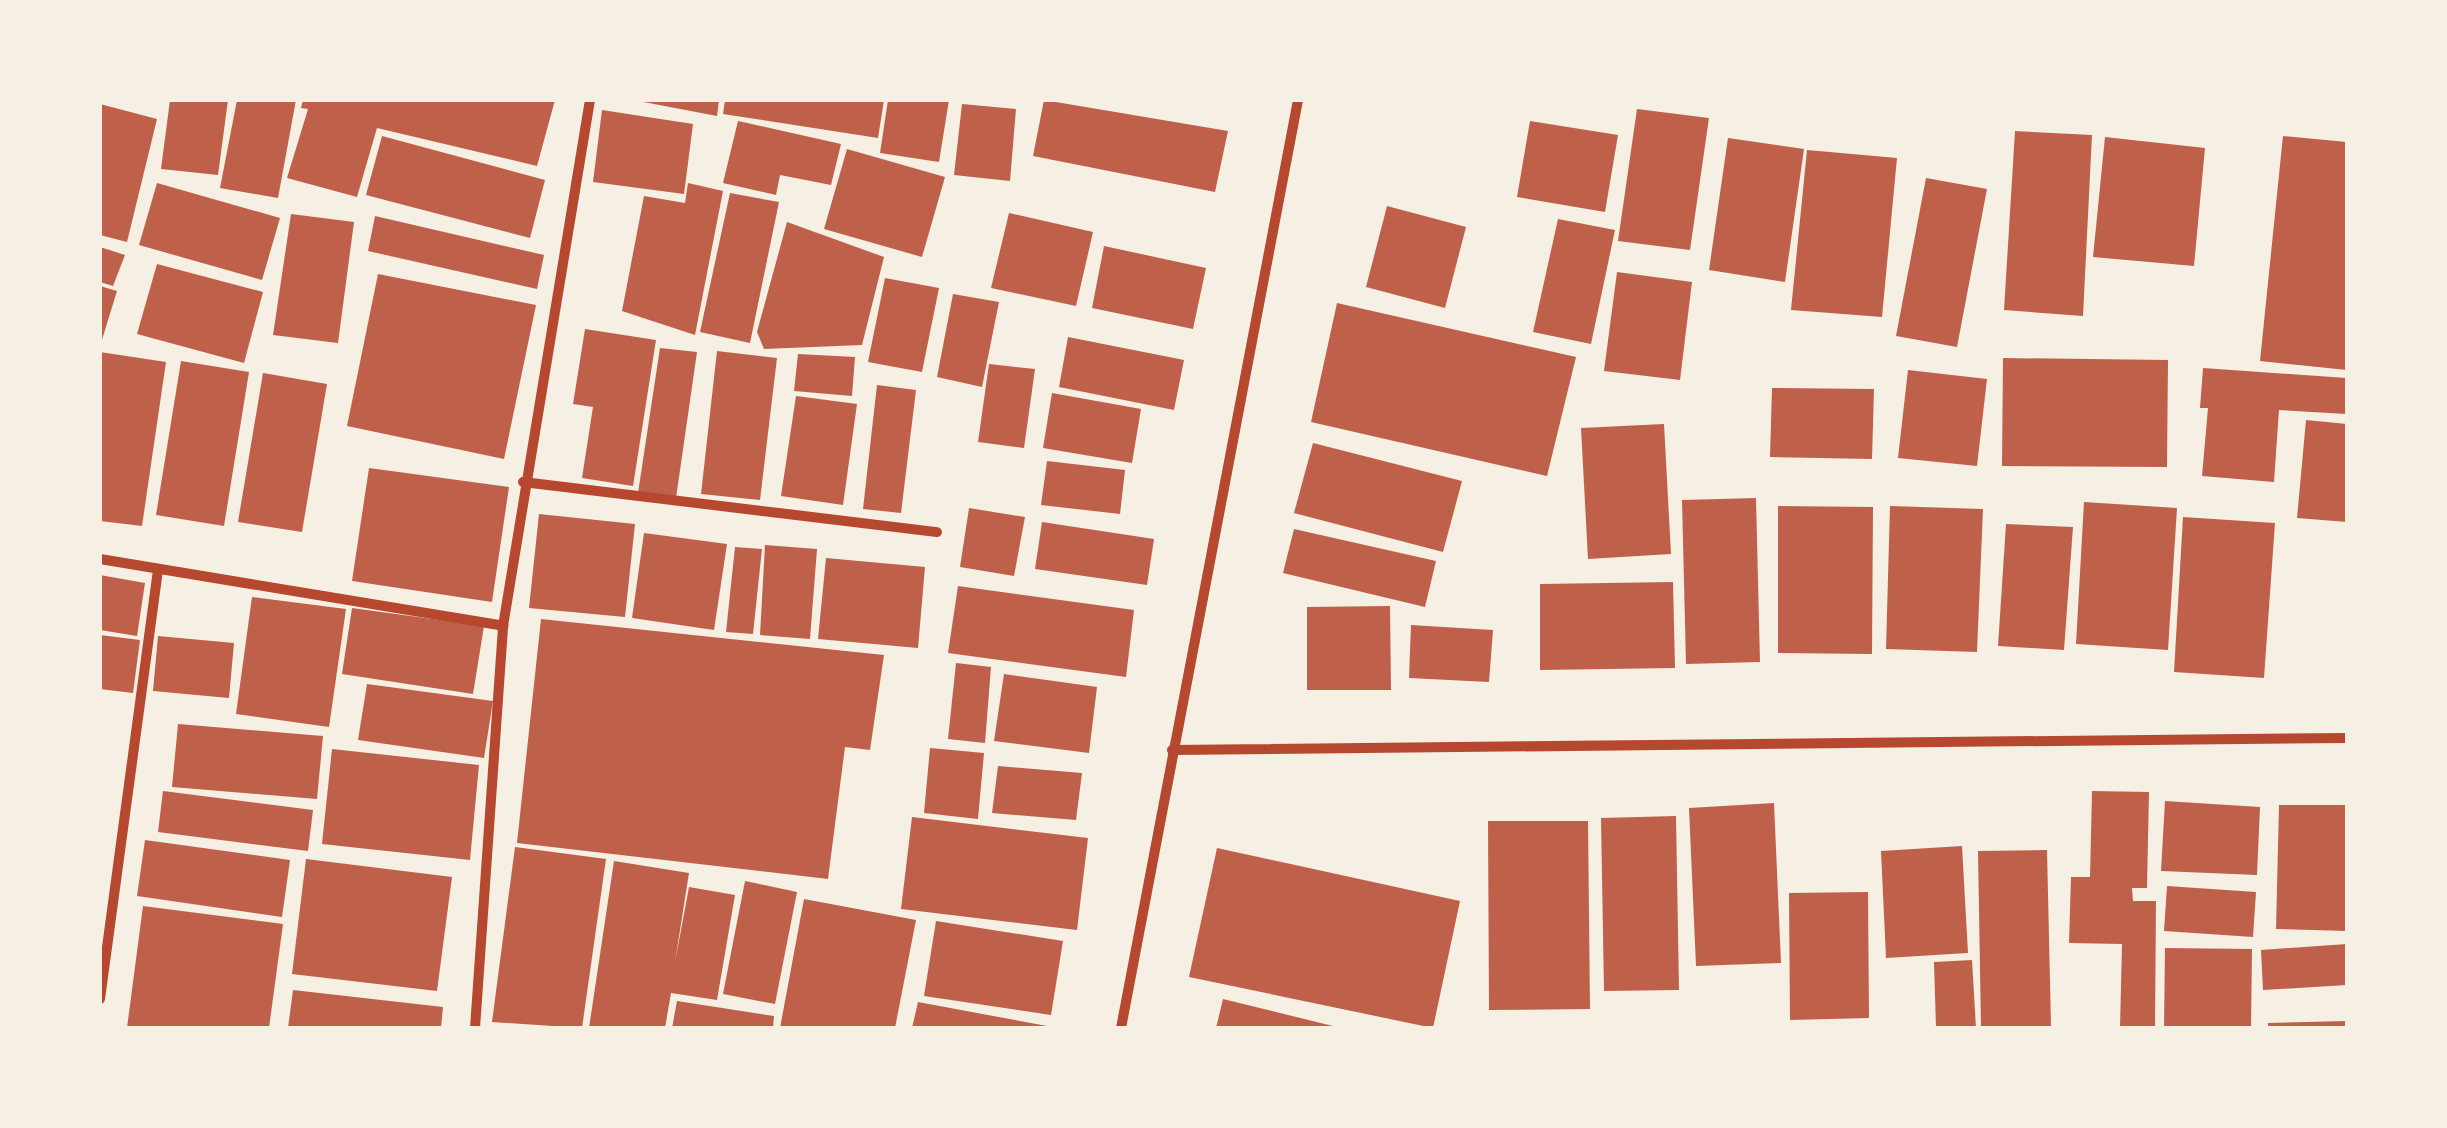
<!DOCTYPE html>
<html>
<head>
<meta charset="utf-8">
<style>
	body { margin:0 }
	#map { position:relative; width:2447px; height:1128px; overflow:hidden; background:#f6efe4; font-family:"Work Sans",sans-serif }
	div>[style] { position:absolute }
	.building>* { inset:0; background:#bf614a }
	.minor>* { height:10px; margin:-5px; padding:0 5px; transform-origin:5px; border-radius:5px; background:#b5482f }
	span { translate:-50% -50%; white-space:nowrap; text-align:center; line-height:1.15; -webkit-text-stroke:9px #f6efe4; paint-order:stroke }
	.frame { position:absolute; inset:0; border:102px solid #f6efe4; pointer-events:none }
</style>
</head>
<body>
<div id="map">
	<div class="building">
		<div style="clip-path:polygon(170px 100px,228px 100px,218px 175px,161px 169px)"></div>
		<div style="clip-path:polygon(237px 100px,296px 100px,278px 198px,220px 188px)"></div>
		<div style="clip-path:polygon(303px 100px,555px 100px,537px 166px,377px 128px,357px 197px,287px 178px,308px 109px,301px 108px)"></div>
		<div style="clip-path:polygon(633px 100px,719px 100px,717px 116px)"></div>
		<div style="clip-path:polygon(725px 100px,884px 100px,878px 138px,723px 114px)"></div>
		<div style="clip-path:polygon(888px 100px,949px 100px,939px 162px,880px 153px)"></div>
		<div style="clip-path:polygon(1044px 100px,1228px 131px,1215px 192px,1033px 156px)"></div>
		<div style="clip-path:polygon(100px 104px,157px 119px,127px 242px,100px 235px)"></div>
		<div style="clip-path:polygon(962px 104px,1016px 109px,1010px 181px,954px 175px)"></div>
		<div style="clip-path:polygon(1637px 109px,1709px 118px,1690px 250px,1618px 241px)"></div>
		<div style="clip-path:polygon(602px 110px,693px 124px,684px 194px,593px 182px)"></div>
		<div style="clip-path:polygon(738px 121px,841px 144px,831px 185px,780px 175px,776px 195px,723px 183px)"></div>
		<div style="clip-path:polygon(1530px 121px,1618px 135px,1605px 212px,1517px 197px)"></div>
		<div style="clip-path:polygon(2015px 131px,2092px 135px,2083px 316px,2004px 310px)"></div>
		<div style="clip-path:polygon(382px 136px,545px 180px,530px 238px,366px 195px)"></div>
		<div style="clip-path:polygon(2283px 136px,2347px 142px,2347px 370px,2260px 361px)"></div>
		<div style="clip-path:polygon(2105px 137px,2205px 148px,2194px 266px,2093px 257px)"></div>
		<div style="clip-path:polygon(1728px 138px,1804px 149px,1785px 282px,1709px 270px)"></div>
		<div style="clip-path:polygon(847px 149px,945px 177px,922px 257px,824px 229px)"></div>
		<div style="clip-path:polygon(1807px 150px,1897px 158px,1882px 317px,1791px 310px)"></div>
		<div style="clip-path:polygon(1926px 178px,1987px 189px,1957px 347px,1896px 336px)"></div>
		<div style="clip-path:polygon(157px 183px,280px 218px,262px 280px,139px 245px)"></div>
		<div style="clip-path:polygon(688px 183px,723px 191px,695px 335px,622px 311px,644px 196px,685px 203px)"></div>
		<div style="clip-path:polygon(730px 193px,779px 202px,750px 343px,700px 332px)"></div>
		<div style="clip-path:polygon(1387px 206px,1466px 227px,1445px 308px,1366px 287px)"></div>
		<div style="clip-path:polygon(1009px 213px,1093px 232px,1076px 306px,991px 288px)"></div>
		<div style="clip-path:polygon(291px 214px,354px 222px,338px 343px,273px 335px)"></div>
		<div style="clip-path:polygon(375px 216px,544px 255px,537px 289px,368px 251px)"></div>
		<div style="clip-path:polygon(1558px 219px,1615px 230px,1591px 344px,1533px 332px)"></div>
		<div style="clip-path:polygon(787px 222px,884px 257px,862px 345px,764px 349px,757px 332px)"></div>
		<div style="clip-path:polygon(1104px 246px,1206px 268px,1193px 329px,1092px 308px)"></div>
		<div style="clip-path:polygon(100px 247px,125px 255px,113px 286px,100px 282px)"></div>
		<div style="clip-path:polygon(157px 264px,263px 292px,244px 363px,137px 334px)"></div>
		<div style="clip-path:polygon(1617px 272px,1692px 282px,1680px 380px,1604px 371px)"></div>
		<div style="clip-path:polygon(378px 274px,536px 305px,504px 459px,347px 426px)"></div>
		<div style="clip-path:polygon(885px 278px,939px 288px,922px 372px,868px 362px)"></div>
		<div style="clip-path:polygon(100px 286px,117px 291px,101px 343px,100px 342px)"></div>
		<div style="clip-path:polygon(953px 294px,999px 302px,982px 387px,937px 377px)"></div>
		<div style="clip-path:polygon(1337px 303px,1576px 357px,1547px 476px,1311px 422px)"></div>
		<div style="clip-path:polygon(585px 329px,656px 340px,633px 486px,582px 478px,593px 407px,573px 404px)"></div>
		<div style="clip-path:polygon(1068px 337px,1184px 360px,1174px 410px,1059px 387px)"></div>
		<div style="clip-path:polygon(660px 348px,697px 352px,676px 498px,638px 493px)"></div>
		<div style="clip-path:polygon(717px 351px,777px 358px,760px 500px,701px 494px)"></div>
		<div style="clip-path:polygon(100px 352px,166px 362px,142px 526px,100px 521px)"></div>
		<div style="clip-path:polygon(798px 354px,855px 357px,852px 396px,794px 391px)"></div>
		<div style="clip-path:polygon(2003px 358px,2168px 360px,2167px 467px,2002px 466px)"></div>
		<div style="clip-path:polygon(181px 361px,249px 372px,224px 526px,156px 515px)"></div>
		<div style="clip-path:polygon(989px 364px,1035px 369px,1024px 448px,978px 442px)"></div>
		<div style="clip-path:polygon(2203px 368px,2347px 378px,2346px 414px,2279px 410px,2274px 482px,2202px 476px,2208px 408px,2200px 408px)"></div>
		<div style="clip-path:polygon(1908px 370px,1987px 379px,1977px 466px,1898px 458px)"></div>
		<div style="clip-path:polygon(263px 373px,327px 384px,302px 532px,238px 522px)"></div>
		<div style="clip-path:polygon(877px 385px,916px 390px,901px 513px,863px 509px)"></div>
		<div style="clip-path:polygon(1772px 388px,1874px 389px,1872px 459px,1770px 457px)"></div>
		<div style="clip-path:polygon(1052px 393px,1141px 409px,1132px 463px,1043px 448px)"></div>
		<div style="clip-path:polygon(796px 396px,857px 404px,843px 505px,781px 496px)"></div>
		<div style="clip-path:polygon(2306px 420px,2347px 424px,2347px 522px,2297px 518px)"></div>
		<div style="clip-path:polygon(1664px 424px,1671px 554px,1588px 559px,1581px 428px)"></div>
		<div style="clip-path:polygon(1313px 443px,1462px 481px,1443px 552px,1294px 513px)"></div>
		<div style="clip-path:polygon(1047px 461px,1125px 470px,1120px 514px,1041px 505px)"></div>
		<div style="clip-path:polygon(369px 468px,509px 487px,492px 602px,352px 581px)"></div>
		<div style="clip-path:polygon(1756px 498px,1760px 662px,1686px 664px,1682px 500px)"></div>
		<div style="clip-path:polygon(2084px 502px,2177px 508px,2168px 650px,2076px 644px)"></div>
		<div style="clip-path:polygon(1778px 506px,1873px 507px,1872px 654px,1778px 653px)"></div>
		<div style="clip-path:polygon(1890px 506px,1983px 509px,1977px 652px,1886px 649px)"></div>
		<div style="clip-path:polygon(969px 508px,1025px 517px,1014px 576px,960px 567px)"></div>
		<div style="clip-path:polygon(539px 514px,635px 524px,625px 617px,529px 608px)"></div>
		<div style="clip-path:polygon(2183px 517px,2275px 523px,2264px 678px,2174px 672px)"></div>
		<div style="clip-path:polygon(1042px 522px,1154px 539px,1147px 585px,1035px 569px)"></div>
		<div style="clip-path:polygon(2006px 524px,2073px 527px,2064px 650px,1998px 646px)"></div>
		<div style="clip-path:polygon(1294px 529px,1436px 561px,1425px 607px,1283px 573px)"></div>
		<div style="clip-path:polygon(644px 533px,727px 544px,714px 630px,632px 618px)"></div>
		<div style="clip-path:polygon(765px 545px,817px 549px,810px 639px,760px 635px)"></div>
		<div style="clip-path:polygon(735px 547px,762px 549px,753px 634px,726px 632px)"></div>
		<div style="clip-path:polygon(826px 558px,925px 567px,918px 648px,818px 639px)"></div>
		<div style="clip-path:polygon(100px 575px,145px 583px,137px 636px,100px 630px)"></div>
		<div style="clip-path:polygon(1673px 582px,1675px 668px,1540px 670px,1540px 584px)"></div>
		<div style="clip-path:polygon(958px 586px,1134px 610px,1126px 677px,948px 653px)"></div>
		<div style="clip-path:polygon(252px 597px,346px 609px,329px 727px,236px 714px)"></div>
		<div style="clip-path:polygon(1390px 606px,1391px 690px,1307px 690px,1307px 607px)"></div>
		<div style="clip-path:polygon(352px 608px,484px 626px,473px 694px,342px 674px)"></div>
		<div style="clip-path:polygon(541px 619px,884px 655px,870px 750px,845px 747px,828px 879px,517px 843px)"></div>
		<div style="clip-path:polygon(1411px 625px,1493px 630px,1489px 682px,1409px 678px)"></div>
		<div style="clip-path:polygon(100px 635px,140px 640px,133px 693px,100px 689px)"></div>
		<div style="clip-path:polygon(158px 636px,234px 643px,229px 698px,153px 691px)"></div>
		<div style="clip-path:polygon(956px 663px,991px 667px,985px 743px,948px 739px)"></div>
		<div style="clip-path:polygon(1004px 674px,1097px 687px,1089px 753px,994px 741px)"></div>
		<div style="clip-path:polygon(367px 684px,493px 701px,484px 758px,358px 740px)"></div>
		<div style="clip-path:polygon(178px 724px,323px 736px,317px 799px,172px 787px)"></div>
		<div style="clip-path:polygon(930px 748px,984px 753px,978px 819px,924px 813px)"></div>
		<div style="clip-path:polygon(332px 749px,479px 765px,470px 860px,322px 844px)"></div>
		<div style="clip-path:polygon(998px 766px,1082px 773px,1076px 820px,992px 813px)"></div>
		<div style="clip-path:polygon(163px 791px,313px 810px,308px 851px,158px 832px)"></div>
		<div style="clip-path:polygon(2092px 791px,2149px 792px,2147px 888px,2132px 888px,2133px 901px,2156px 901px,2155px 1028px,2120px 1028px,2122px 944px,2069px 943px,2071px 877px,2090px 877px)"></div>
		<div style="clip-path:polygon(2165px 801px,2260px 807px,2257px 875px,2161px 871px)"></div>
		<div style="clip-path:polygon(1774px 803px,1781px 963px,1696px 966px,1689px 808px)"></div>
		<div style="clip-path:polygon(2279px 805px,2347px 805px,2347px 931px,2276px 929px)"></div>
		<div style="clip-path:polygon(1676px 816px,1679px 990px,1604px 991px,1601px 818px)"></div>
		<div style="clip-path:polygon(912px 817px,1088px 838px,1077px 930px,901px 909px)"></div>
		<div style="clip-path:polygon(1488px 821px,1588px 821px,1590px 1009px,1489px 1010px)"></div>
		<div style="clip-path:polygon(145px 840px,290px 860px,282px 917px,137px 896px)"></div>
		<div style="clip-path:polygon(1962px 846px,1968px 953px,1886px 958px,1881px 851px)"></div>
		<div style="clip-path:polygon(515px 847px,606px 859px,582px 1028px,492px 1022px)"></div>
		<div style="clip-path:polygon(1217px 848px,1460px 901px,1433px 1028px,1189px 977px)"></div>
		<div style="clip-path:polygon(2047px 850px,2051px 1026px,1981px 1028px,1978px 851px)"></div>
		<div style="clip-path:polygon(306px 859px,452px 877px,437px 991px,292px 974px)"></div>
		<div style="clip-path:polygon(614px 861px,689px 873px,675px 962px,689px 887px,735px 895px,717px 1000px,671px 993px,665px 1028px,589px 1028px)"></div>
		<div style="clip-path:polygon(745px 881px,797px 892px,775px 1004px,723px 994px)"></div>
		<div style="clip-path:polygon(2167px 886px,2256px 892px,2253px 937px,2164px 931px)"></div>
		<div style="clip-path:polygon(1868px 892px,1869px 1018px,1790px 1020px,1789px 893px)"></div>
		<div style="clip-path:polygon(804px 899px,916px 920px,895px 1028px,780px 1028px)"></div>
		<div style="clip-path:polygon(143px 906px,283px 924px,269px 1028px,127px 1028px)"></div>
		<div style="clip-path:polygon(936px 921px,1063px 941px,1051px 1015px,924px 996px)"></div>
		<div style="clip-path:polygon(2347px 944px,2347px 985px,2263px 990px,2261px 950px)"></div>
		<div style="clip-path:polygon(2165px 948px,2252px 949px,2251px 1028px,2164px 1028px)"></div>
		<div style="clip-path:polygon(1972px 960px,1976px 1028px,1936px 1028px,1934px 962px)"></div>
		<div style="clip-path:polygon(293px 990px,443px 1007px,441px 1028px,288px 1028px)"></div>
		<div style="clip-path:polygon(1223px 999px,1337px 1027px,1337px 1028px,1216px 1028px)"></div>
		<div style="clip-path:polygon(677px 1001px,774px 1016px,773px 1028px,672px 1028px)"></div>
		<div style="clip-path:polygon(918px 1002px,1047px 1026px,1046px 1028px,912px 1028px)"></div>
		<div style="clip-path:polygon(2347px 1021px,2347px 1028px,2268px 1028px,2268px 1023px)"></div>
	</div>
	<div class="minor">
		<div style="left:523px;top:482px;width:417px;rotate:6.9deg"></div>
		<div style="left:100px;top:559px;width:409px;rotate:9.4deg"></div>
		<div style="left:1172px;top:750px;width:1175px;rotate:-0.59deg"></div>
		<div style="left:100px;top:999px;width:434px;rotate:-82.3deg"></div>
		<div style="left:475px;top:1028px;width:403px;rotate:-86deg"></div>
		<div style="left:503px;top:626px;width:533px;rotate:-80.61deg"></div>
		<div style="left:1121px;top:1028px;width:945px;rotate:-79.2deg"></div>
	</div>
	<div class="frame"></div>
</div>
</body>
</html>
